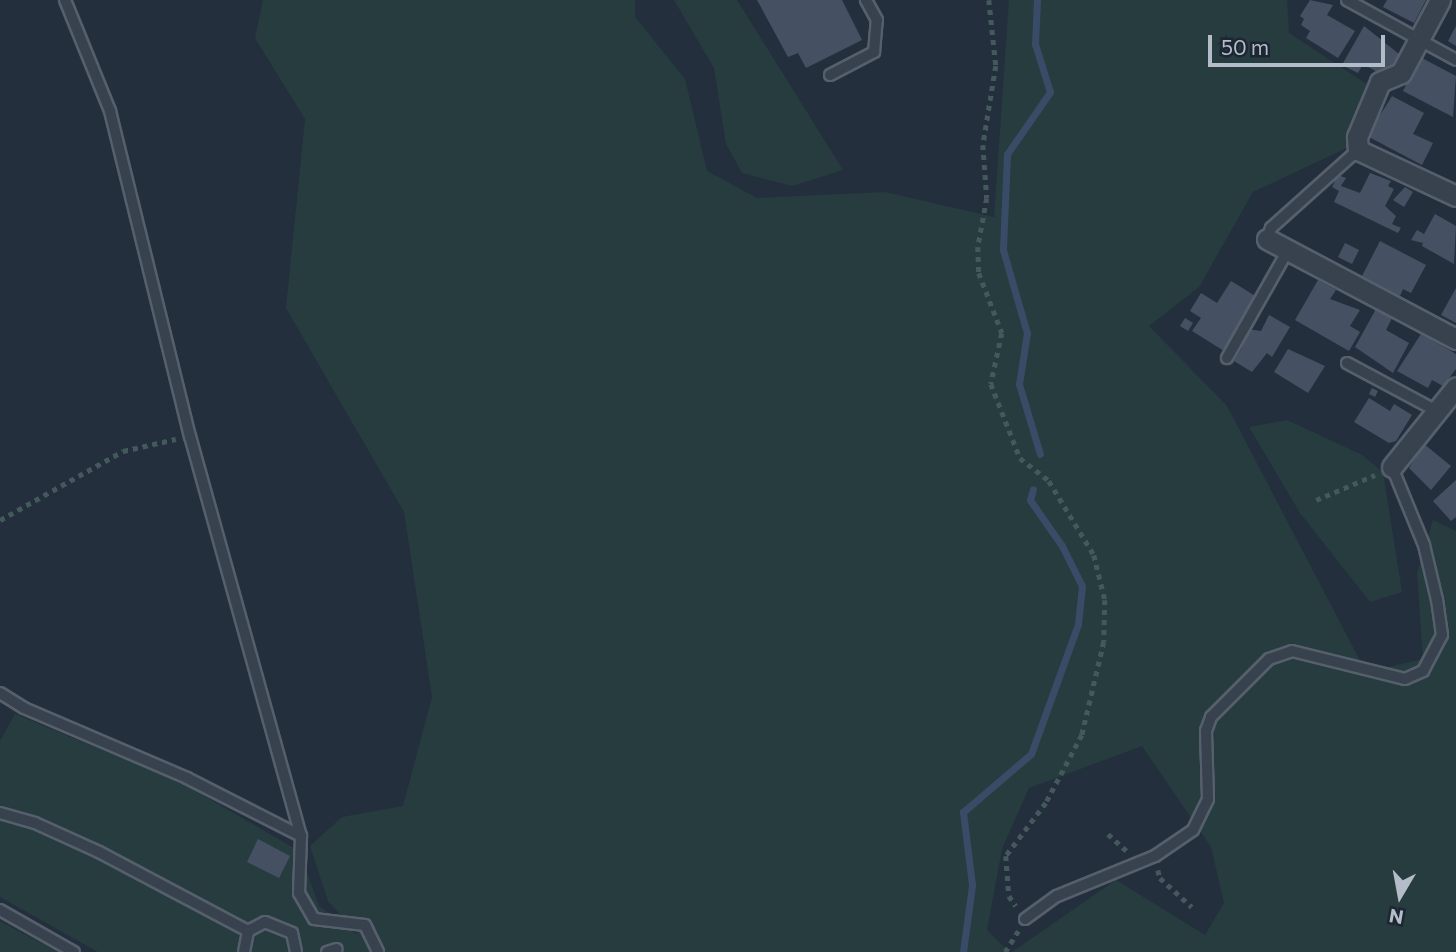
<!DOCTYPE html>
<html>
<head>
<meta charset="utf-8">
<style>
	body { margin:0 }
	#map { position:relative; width:1456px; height:952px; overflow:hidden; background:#242f3e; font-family:Commissioner,sans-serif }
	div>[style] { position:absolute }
	.green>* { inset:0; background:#263c3f }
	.stream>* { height:7px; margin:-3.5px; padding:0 3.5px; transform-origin:3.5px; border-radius:3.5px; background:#394c67 }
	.building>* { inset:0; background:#455162 }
	.path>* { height:4.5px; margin-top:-2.25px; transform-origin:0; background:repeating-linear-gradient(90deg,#44595c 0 5px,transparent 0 10px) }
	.roads { filter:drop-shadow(2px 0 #565f6c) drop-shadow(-2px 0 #565f6c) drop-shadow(0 2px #565f6c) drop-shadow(0 -2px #565f6c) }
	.lane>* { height:10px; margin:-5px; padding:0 5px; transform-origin:5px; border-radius:5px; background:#38414e }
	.street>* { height:19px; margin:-9.5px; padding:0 9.5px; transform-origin:9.5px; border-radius:9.5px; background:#38414e }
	span { translate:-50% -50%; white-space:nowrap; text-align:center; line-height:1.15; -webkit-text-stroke:6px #1d2633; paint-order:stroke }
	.north { position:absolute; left:1365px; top:861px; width:70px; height:70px; -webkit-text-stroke:5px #1d2633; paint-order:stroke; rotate:190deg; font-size:19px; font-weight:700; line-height:28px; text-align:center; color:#b4bcc9 }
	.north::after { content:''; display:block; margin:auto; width:24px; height:32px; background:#b4bcc9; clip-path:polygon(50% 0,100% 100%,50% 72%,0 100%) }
	.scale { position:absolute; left:1208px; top:35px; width:177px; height:32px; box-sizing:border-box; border:4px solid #b4bcc9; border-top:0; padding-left:9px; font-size:21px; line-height:24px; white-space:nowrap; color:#b4bcc9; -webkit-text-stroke:5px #1d2633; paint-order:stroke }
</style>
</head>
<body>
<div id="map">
	<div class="green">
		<div style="clip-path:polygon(263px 0,635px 0,635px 17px,685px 79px,707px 171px,757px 198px,885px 192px,994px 217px,1009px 0,1287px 0,1289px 33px,1371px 87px,1353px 145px,1253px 192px,1199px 287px,1149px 326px,1227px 406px,1366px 672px,1423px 659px,1417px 573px,1433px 520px,1456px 531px,1456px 952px,1012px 952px,1116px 880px,1205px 935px,1224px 903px,1211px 847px,1142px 746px,1029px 788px,1002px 849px,987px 930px,1009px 952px,98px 952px,0 897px,0 741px,15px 714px,182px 783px,299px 851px,319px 906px,359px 936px,328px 901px,310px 846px,342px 817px,403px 806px,432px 697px,404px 512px,286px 308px,305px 119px,255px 38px)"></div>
		<div style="clip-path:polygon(674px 0,737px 0,843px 170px,792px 186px,742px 173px,726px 144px,714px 68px)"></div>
		<div style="clip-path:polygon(1287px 420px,1362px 455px,1383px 472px,1402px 592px,1370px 602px,1300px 513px,1249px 427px)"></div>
		<div style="clip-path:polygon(0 921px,58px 952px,0 952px)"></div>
	</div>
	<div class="stream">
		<div style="left:1037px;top:0;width:44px;rotate:92.6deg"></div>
		<div style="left:1035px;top:44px;width:50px;rotate:72.6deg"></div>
		<div style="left:1050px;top:92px;width:75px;rotate:124.7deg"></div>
		<div style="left:1007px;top:154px;width:96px;rotate:92.4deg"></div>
		<div style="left:1003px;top:250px;width:86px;rotate:73.9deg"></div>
		<div style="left:1027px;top:333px;width:52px;rotate:98.9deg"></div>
		<div style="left:1019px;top:384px;width:73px;rotate:73.3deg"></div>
		<div style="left:963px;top:952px;width:68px;rotate:-82.3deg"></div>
		<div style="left:972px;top:885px;width:74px;rotate:-97deg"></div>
		<div style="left:963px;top:812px;width:89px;rotate:-40.5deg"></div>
		<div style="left:1031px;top:754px;width:138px;rotate:-70.1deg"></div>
		<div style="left:1078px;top:624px;width:38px;rotate:-84deg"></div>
		<div style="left:1082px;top:586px;width:45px;rotate:-116.6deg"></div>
		<div style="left:1062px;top:546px;width:56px;rotate:-124.8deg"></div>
		<div style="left:1030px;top:500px;width:11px;rotate:-75deg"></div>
	</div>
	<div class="building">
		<div style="clip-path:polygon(757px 0,842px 0,862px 40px,806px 68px,798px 53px,788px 57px)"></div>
		<div style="clip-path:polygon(1310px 0,1333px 5px,1327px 15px,1355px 31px,1338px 58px,1306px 38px,1310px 31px,1301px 25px,1304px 19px,1300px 16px)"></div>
		<div style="clip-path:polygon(1387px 0,1426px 0,1414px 23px,1383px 7px)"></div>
		<div style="clip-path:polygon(1364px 26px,1399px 54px,1390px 70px,1385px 67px,1381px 74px,1363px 64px,1358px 73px,1342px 65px)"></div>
		<div style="clip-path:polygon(1456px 26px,1456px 46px,1448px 41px)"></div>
		<div style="clip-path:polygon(1420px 57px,1456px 76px,1453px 117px,1403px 91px)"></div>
		<div style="clip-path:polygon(1392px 96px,1424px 113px,1413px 134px,1433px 143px,1422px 165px,1367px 136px)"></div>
		<div style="clip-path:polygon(1370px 173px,1391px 181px,1388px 186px,1394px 189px,1385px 206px,1396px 216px,1392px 224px,1401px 228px,1398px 233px,1334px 202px,1339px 191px,1332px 187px,1338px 175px,1346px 178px,1341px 186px,1360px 193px)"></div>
		<div style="clip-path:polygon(1405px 187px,1413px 192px,1404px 207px,1393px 200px)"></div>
		<div style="clip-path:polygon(1435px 214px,1456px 226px,1454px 264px,1422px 246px,1423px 243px,1411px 240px,1417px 230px,1424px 234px)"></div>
		<div style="clip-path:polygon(1380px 241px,1426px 265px,1411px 293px,1403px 289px,1400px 296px,1362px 276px)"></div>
		<div style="clip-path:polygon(1345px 243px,1359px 250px,1352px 264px,1338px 257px)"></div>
		<div style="clip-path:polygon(1318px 280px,1336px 290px,1330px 299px,1360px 310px,1350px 326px,1360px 332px,1349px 351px,1295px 320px)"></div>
		<div style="clip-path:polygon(1231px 281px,1257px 297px,1224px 351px,1192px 331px,1201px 318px,1190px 311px,1201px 293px,1217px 303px)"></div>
		<div style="clip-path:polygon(1456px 288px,1456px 323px,1441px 315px)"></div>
		<div style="clip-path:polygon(1376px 309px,1392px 318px,1386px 330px,1409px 343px,1393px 373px,1355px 347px)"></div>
		<div style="clip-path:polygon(1269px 315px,1290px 327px,1272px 357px,1267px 353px,1252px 372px,1234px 361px,1242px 348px,1238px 345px,1247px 329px,1261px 331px)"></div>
		<div style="clip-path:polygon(1185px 318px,1193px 323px,1188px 331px,1180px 326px)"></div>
		<div style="clip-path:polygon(1421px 334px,1456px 354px,1456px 369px,1443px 386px,1432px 380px,1428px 388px,1397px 371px)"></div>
		<div style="clip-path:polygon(1288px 349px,1325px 366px,1308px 393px,1274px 372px)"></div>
		<div style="clip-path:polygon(1372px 388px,1378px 391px,1375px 397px,1369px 394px)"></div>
		<div style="clip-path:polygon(1369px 398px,1390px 411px,1394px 404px,1412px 415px,1396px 441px,1389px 443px,1354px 422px)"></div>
		<div style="clip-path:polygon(1424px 444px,1451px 466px,1431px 490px,1409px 468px)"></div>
		<div style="clip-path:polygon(1456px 480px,1456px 517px,1451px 521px,1433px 501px)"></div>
		<div style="clip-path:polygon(258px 839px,290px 856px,279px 878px,247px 862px)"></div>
	</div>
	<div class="path">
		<div style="left:989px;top:0;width:66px;rotate:83.9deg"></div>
		<div style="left:996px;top:66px;width:80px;rotate:99.3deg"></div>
		<div style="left:983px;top:145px;width:53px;rotate:85.7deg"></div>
		<div style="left:987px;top:198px;width:50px;rotate:100.4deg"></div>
		<div style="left:978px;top:247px;width:26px;rotate:88deg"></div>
		<div style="left:979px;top:273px;width:64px;rotate:69deg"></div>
		<div style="left:1002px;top:333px;width:52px;rotate:102.2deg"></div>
		<div style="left:991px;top:384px;width:79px;rotate:68.6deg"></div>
		<div style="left:1020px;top:458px;width:37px;rotate:38deg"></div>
		<div style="left:1049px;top:481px;width:87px;rotate:58.7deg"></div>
		<div style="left:1094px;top:555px;width:46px;rotate:76.3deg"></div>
		<div style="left:1105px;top:600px;width:42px;rotate:91.4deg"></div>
		<div style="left:1104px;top:642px;width:96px;rotate:103.3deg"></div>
		<div style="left:1082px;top:735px;width:77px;rotate:117.9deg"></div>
		<div style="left:1046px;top:803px;width:66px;rotate:127deg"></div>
		<div style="left:1006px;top:856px;width:40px;rotate:85.7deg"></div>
		<div style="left:1009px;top:896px;width:12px;rotate:55deg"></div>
		<div style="left:1316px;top:500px;width:64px;rotate:-23deg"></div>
		<div style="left:0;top:520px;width:141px;rotate:-29.3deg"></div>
		<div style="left:123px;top:451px;width:54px;rotate:-12.8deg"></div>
		<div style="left:1108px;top:834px;width:25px;rotate:42deg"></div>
		<div style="left:1158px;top:870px;width:8px;rotate:76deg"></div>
		<div style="left:1160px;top:878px;width:43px;rotate:42.2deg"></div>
		<div style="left:1005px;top:952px;width:25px;rotate:-58deg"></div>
	</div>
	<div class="roads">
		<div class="lane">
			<div style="left:65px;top:0;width:120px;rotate:67.9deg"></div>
			<div style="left:110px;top:111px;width:335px;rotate:76.2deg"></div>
			<div style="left:190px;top:436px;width:415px;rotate:74.5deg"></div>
			<div style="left:301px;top:836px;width:57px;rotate:92deg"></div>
			<div style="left:299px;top:893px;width:30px;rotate:60deg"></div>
			<div style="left:314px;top:919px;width:51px;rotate:6.7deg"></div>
			<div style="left:365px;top:925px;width:30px;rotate:64deg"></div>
			<div style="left:1347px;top:0;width:124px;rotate:28.8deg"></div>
			<div style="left:830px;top:75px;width:50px;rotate:-27.6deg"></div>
			<div style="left:874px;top:52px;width:32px;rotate:-85deg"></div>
			<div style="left:877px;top:20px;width:23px;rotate:-119deg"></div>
			<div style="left:1267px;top:239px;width:12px;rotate:-70deg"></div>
			<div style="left:1271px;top:228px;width:117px;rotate:-41.9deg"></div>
			<div style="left:1227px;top:358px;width:124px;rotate:-60.5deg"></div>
			<div style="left:1347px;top:363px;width:102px;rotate:28.1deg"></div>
			<div style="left:0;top:693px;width:28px;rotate:32deg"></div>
			<div style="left:24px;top:708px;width:177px;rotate:23.2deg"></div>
			<div style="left:187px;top:778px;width:128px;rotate:27deg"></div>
			<div style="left:0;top:813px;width:36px;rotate:16deg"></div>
			<div style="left:35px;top:823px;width:70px;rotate:24.4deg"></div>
			<div style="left:99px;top:852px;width:169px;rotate:27.9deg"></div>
			<div style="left:0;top:910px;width:85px;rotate:29.6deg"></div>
			<div style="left:1025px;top:919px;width:39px;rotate:-36deg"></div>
			<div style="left:1057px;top:896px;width:106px;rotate:-22.2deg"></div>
			<div style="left:1155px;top:856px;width:46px;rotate:-34.4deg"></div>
			<div style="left:1193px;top:830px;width:34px;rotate:-64deg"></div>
			<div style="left:1208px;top:799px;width:68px;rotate:-91.7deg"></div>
			<div style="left:1206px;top:731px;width:15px;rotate:-70deg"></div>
			<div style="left:1211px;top:717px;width:82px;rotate:-45deg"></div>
			<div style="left:1269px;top:659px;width:24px;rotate:-19deg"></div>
			<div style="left:1292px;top:651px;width:116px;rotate:13.9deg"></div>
			<div style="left:1405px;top:679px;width:20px;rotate:-24deg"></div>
			<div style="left:1423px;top:671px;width:41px;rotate:-62.2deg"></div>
			<div style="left:1442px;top:635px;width:35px;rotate:-98deg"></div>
			<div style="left:1437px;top:600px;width:57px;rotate:-103.3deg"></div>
			<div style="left:1424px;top:545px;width:84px;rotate:-112.3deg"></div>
			<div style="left:244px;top:952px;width:21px;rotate:-79deg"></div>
			<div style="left:248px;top:931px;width:19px;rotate:-28deg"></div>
			<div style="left:265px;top:922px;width:29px;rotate:22deg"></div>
			<div style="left:292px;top:933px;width:19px;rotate:78deg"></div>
			<div style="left:327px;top:952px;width:10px;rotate:-17deg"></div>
		</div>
		<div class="street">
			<div style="left:1440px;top:0;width:83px;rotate:118.1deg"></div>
			<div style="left:1401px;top:73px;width:23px;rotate:157deg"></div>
			<div style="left:1380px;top:82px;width:60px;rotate:112.7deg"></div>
			<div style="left:1357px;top:137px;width:13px;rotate:86deg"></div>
			<div style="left:1358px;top:150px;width:108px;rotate:25.1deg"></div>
			<div style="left:1267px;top:239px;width:214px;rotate:27.9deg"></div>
			<div style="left:1392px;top:467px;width:102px;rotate:-51.3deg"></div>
		</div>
	</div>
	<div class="north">N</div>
	<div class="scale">50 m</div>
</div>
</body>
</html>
